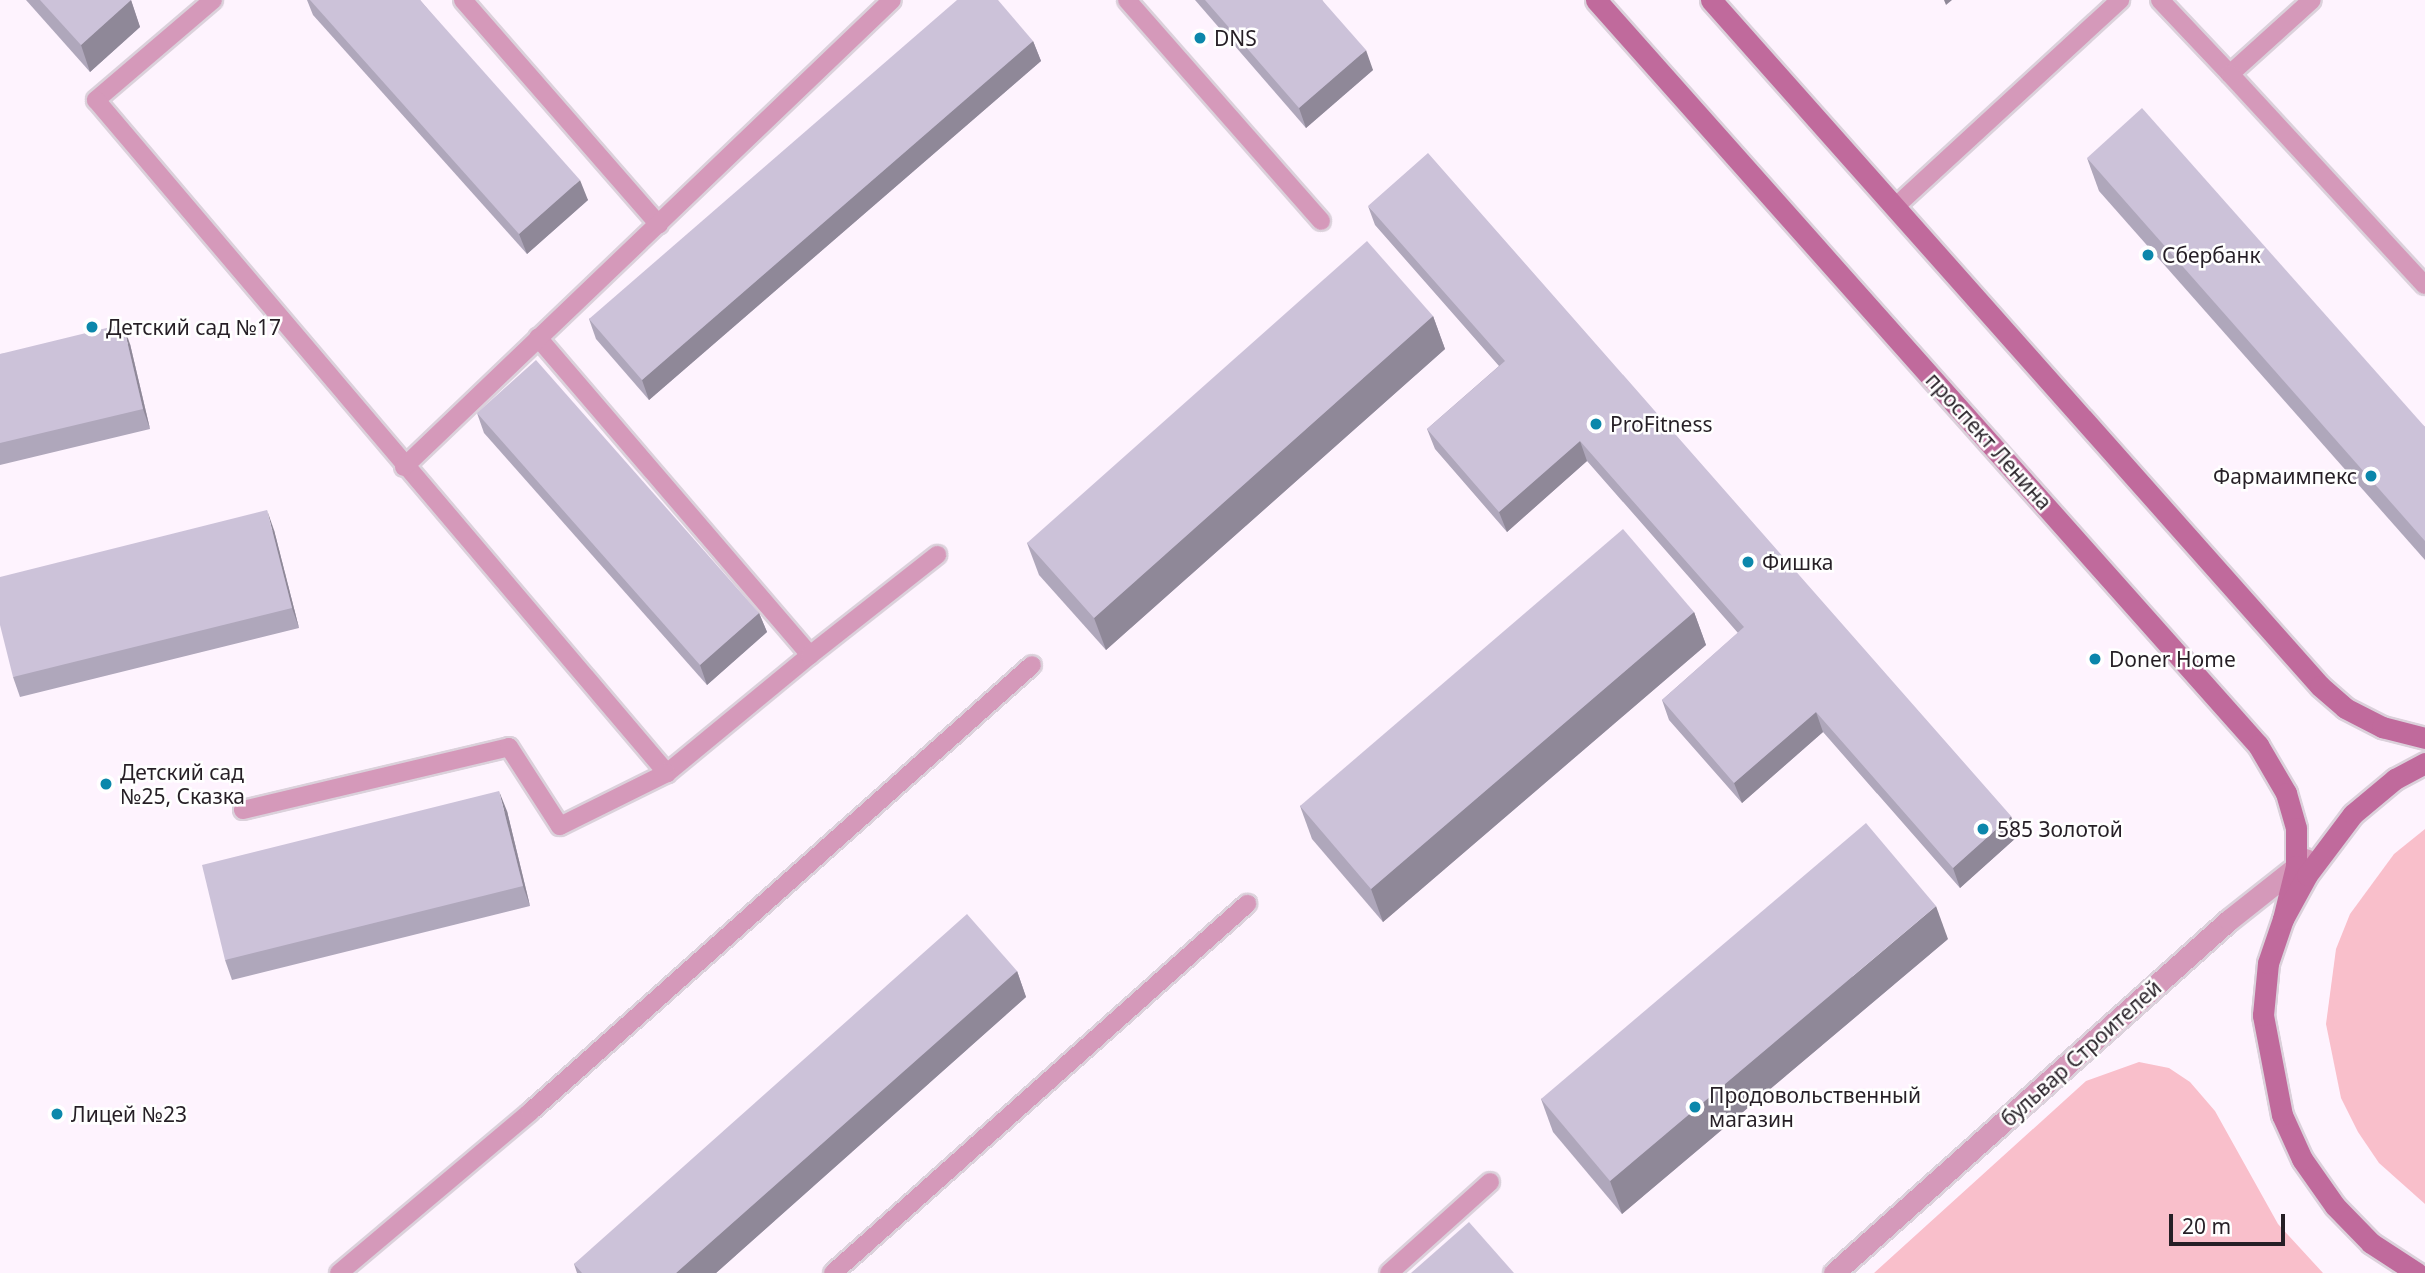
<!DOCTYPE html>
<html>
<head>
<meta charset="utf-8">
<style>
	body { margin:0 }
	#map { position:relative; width:2425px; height:1273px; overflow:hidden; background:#fef3fe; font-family:"Noto Sans",sans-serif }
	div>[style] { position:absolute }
	.green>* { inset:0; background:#f9bfcb }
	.roads { filter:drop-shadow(2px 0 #dbd1db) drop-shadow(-2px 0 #dbd1db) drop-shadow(0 2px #dbd1db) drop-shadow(0 -2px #dbd1db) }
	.service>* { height:18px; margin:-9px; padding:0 9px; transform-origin:9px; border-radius:9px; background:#d599ba }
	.tertiary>* { height:21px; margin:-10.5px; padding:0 10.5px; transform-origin:10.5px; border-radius:10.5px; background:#d599ba }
	.secondary>* { height:21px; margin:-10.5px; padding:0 10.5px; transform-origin:10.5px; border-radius:10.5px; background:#c06a9c }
	.wall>* { inset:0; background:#afa7bb }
	.shaded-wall>* { inset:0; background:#8f8898 }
	.building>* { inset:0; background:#ccc2d9 }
	.dots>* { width:19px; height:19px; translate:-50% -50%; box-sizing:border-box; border:4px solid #fff; border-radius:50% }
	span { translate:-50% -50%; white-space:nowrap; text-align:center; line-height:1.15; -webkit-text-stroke:5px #fff; paint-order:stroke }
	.poi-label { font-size:21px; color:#261f26 }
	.left { translate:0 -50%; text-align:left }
	.right { translate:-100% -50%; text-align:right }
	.street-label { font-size:21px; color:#261f26 }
	.scale { position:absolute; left:2169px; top:1214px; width:116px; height:32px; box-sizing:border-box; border:4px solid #261f26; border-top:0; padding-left:9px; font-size:21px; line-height:24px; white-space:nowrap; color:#261f26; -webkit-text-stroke:5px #fff; paint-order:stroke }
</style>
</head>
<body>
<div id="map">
	<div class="green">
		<div style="clip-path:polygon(2425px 829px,2425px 1204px,2379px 1163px,2358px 1132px,2341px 1098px,2326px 1024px,2336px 949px,2350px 914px,2394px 854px)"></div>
		<div style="clip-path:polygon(2139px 1062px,2169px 1068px,2190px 1082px,2215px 1111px,2278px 1224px,2323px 1273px,1874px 1273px,2086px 1081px)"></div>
	</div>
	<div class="roads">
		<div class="service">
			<div style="left:213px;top:0;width:154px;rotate:139.5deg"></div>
			<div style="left:96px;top:100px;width:883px;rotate:49.69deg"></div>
			<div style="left:667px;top:773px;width:185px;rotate:-39.5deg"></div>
			<div style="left:810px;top:655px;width:418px;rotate:-130.6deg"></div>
			<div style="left:463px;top:0;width:298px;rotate:48.9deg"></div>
			<div style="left:1127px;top:0;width:294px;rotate:48.7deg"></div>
			<div style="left:2160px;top:0;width:102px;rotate:46.6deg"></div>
			<div style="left:2230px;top:74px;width:110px;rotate:-42.1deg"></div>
			<div style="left:2230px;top:74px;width:287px;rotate:47.3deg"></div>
			<div style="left:1895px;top:207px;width:306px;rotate:-42.6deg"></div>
			<div style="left:404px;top:467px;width:675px;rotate:-43.74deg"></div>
			<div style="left:810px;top:655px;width:162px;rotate:-38.2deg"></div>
			<div style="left:243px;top:810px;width:273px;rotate:-13.3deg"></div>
			<div style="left:509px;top:747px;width:94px;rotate:57.2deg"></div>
			<div style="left:560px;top:826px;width:119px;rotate:-26.4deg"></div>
			<div style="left:339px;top:1273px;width:250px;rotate:-40.1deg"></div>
			<div style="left:530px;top:1112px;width:672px;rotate:-41.68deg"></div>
			<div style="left:833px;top:1273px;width:555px;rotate:-41.71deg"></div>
			<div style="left:1389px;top:1273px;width:136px;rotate:-42deg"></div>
		</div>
		<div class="tertiary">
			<div style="left:1834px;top:1273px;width:530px;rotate:-41.79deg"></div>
			<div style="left:2229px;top:920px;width:98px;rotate:-38.4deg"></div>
		</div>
		<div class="secondary">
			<div style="left:1596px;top:0;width:997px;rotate:48.38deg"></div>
			<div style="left:2258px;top:745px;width:56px;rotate:59.7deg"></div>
			<div style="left:2286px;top:793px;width:36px;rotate:74deg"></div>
			<div style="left:2296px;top:828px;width:38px;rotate:90deg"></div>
			<div style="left:2296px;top:866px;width:55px;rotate:103.8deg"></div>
			<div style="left:1711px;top:0;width:917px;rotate:48.4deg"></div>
			<div style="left:2320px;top:686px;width:33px;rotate:41deg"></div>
			<div style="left:2345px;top:708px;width:42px;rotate:27.2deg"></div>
			<div style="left:2382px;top:727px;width:44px;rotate:14.3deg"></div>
			<div style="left:2417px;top:1273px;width:55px;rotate:-146.9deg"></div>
			<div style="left:2371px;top:1243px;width:52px;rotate:-134.2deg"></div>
			<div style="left:2335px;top:1206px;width:57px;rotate:-125.1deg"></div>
			<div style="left:2302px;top:1159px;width:48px;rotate:-114.4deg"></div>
			<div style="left:2282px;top:1115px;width:102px;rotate:-100.8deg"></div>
			<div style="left:2263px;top:1015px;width:52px;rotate:-84.5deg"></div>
			<div style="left:2268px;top:963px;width:46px;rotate:-71.2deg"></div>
			<div style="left:2283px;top:919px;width:50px;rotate:-61.4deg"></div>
			<div style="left:2307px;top:875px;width:76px;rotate:-53deg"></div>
			<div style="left:2353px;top:814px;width:55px;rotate:-39.8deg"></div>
			<div style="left:2395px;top:779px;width:34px;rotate:-28deg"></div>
		</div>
	</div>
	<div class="wall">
		<div style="clip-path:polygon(26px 0,131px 0,140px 27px,90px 72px)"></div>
		<div style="clip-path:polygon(307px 0,420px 0,588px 200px,527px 254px,313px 15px)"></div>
		<div style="clip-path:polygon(1195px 0,1322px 0,1373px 70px,1306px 128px)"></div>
		<div style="clip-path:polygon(1033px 41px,1041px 61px,649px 400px,596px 339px,589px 319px)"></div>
		<div style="clip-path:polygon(2087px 158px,2425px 427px,2425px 560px,2099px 191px)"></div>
		<div style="clip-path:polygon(1368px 206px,2018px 836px,1960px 888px,1823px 732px,1742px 803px,1669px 720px,1662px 700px,1738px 633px,1587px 461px,1507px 532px,1435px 449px,1427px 429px,1499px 366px,1375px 225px)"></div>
		<div style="clip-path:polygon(1433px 316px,1445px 349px,1106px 650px,1039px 575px,1027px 543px)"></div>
		<div style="clip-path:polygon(130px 344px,150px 429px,0 465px,0 354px)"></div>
		<div style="clip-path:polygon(477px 413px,759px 613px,767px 632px,707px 685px,484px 433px)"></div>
		<div style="clip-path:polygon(274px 530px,299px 628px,20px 697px,13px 677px)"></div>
		<div style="clip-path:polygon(1694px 612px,1706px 645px,1383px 922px,1312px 839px,1300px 806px)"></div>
		<div style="clip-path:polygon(507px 811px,530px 906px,232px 980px,225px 960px)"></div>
		<div style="clip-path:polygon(1948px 939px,1622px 1214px,1553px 1132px,1541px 1099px)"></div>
		<div style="clip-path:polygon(1017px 971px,1026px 997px,716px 1273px,577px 1273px,574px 1264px)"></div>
	</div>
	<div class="shaded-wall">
		<div style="clip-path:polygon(131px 0,140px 27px,90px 72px,81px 45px)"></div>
		<div style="clip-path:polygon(1944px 0,1952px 0,1946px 5px)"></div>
		<div style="clip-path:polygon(1033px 41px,1041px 61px,649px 400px,642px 380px)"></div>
		<div style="clip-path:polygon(1366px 50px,1373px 70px,1306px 128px,1299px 108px)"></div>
		<div style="clip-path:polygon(580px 180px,588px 200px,527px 254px,519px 234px)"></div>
		<div style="clip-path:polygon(1433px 316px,1445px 349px,1106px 650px,1094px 618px)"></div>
		<div style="clip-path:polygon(123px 324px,130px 344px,150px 429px,143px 409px)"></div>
		<div style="clip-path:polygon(1580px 441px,1587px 461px,1507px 532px,1499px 512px)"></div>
		<div style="clip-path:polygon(267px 510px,274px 530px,299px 628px,292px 608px)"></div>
		<div style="clip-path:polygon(1694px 612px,1706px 645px,1383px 922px,1371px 889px)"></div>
		<div style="clip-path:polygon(759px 613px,767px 632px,707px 685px,700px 665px)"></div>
		<div style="clip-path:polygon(1816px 712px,1823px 732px,1742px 803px,1734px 783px)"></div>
		<div style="clip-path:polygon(499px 791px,507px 811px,530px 906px,523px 886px)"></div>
		<div style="clip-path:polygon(2011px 816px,2018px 836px,1960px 888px,1953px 868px)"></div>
		<div style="clip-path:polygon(1936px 906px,1948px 939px,1622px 1214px,1610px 1181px)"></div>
		<div style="clip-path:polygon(1017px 971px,1026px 997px,716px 1273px,676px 1273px)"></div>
	</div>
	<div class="building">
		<div style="clip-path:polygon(40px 0,131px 0,81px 45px)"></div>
		<div style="clip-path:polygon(310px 0,420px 0,580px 180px,519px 234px)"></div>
		<div style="clip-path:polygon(957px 0,998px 0,1033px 41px,642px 380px,589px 319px)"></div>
		<div style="clip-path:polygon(1205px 0,1322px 0,1366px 50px,1299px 108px)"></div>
		<div style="clip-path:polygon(2142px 108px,2425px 427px,2425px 541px,2087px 158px)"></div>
		<div style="clip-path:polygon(1428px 153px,2011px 816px,1953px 868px,1816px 712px,1734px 783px,1662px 700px,1744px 627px,1580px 441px,1499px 512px,1427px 429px,1505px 361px,1368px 206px)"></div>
		<div style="clip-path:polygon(1367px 241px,1433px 316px,1094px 618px,1027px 543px)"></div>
		<div style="clip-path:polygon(123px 324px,143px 409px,0 443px,0 354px)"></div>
		<div style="clip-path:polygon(536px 360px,759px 613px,700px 665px,477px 413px)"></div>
		<div style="clip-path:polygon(267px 510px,292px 608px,13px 677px,0 625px,0 577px)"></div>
		<div style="clip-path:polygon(1623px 529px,1694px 612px,1371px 889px,1300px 806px)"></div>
		<div style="clip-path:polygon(499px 791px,523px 886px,225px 960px,202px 865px)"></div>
		<div style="clip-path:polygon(1866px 823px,1936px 906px,1610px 1181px,1541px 1099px)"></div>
		<div style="clip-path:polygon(967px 914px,1017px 971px,676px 1273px,582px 1273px,574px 1264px)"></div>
		<div style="clip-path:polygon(1469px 1222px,1514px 1273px,1411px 1273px)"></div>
	</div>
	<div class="dots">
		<div style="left:1200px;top:38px;background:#0b87ab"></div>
		<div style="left:2148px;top:255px;background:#0b87ab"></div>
		<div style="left:92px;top:327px;background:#0b87ab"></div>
		<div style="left:1596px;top:424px;background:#0b87ab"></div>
		<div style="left:2371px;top:476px;background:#0b87ab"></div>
		<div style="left:1748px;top:562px;background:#0b87ab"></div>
		<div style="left:2095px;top:659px;background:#0b87ab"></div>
		<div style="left:106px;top:784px;background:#0b87ab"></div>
		<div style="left:1983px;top:829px;background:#0b87ab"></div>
		<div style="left:1695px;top:1107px;background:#0b87ab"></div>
		<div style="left:57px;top:1114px;background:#0b87ab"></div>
	</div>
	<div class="poi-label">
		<span class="left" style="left:1214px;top:38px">DNS</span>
		<span class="left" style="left:2162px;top:255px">Сбербанк</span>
		<span class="left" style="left:106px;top:327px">Детский сад №17</span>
		<span class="left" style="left:1610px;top:424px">ProFitness</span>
		<span class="right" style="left:2357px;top:476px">Фармаимпекс</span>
		<span class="left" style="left:1762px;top:562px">Фишка</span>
		<span class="left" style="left:2109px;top:659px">Doner Home</span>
		<span class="left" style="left:120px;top:784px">Детский сад<br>№25, Сказка</span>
		<span class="left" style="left:1997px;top:829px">585 Золотой</span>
		<span class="left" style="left:1709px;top:1107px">Продовольственный<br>магазин</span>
		<span class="left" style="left:71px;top:1114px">Лицей №23</span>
	</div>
	<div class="street-label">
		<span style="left:1989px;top:441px;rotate:48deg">проспект Ленина</span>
		<span style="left:2081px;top:1053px;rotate:-42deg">бульвар Строителей</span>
	</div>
	<div class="scale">20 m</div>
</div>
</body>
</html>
